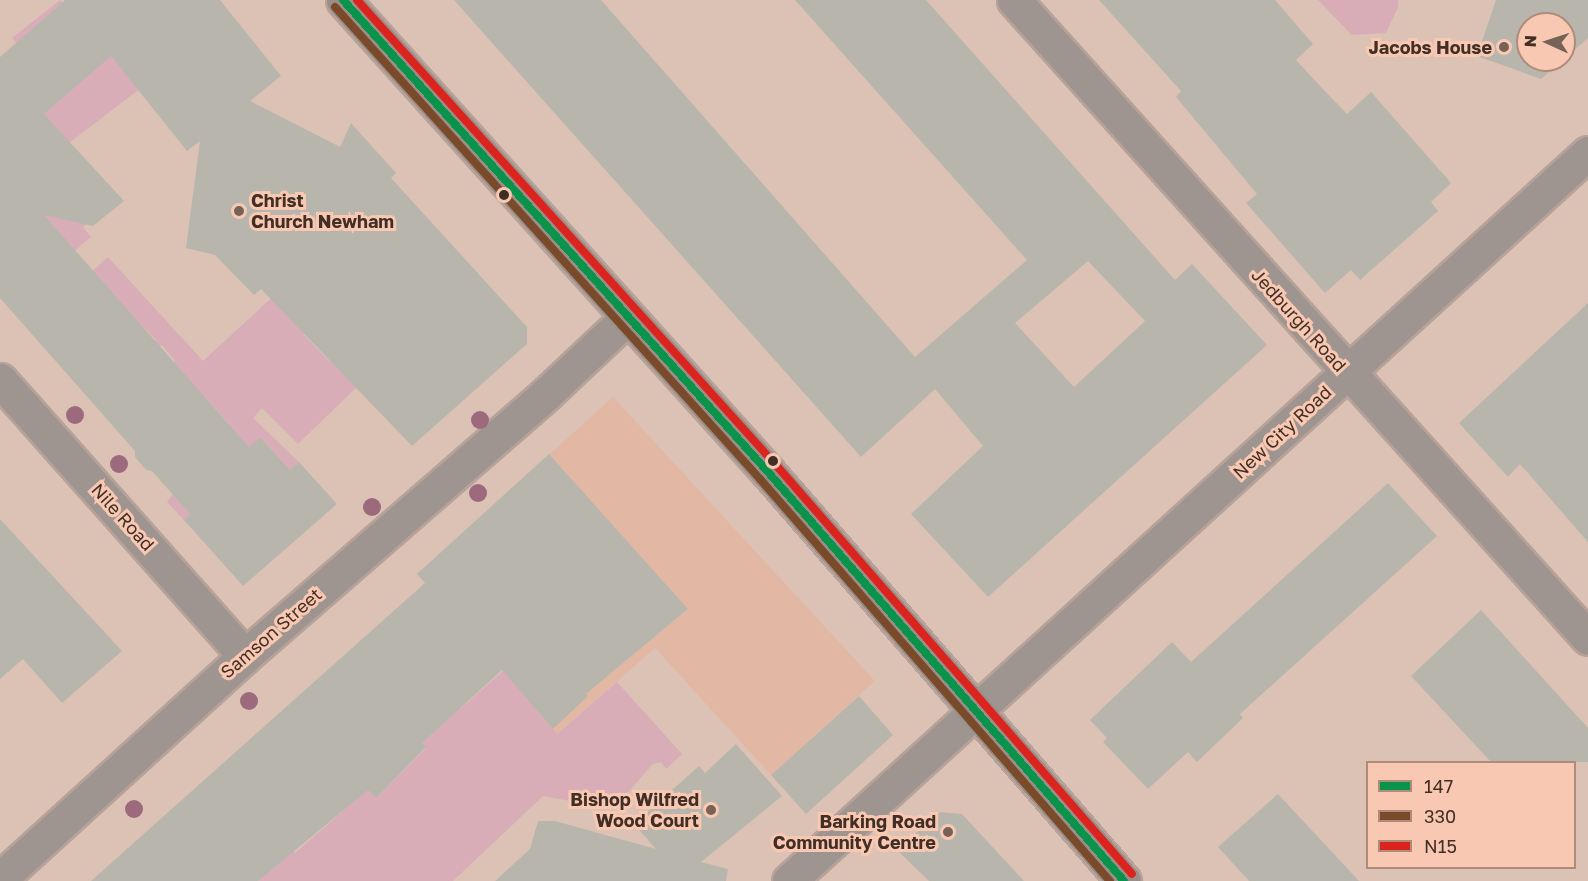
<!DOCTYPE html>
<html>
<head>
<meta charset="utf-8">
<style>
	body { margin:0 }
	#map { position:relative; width:1588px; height:881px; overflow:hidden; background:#dcc1b5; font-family:"Golos Text",sans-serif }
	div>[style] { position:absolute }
	.built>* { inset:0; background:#e2b8a4 }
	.green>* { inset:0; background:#d8adb8 }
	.building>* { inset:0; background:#b8b6ac }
	.roads { filter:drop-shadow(2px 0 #b7a299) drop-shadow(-2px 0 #b7a299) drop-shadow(0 2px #b7a299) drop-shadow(0 -2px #b7a299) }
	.minor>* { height:33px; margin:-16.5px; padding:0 16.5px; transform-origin:16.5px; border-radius:16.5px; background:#9f9590 }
	.major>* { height:33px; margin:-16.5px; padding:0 16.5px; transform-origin:16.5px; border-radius:16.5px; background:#9b8d87 }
	.bus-1>* { height:8px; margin:-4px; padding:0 4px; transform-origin:4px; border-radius:4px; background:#0a944b }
	.bus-2>* { height:8px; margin:-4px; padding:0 4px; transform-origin:4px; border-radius:4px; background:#7a4b2a }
	.bus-3>* { height:8px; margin:-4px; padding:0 4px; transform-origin:4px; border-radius:4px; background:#dc241f }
	.trees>* { width:18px; height:18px; margin:-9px; border-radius:50%; background:#9c6a7c }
	.dots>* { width:16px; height:16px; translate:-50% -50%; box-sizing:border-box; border:3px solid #f9c8b2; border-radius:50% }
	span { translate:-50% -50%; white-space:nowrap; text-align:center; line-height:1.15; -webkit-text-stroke:6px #f9c8b2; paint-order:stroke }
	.poi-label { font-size:18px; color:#412f26; font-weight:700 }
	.right { translate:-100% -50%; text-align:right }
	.left { translate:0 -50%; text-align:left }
	.street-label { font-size:18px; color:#412f26 }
	.legend { position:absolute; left:1366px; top:761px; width:210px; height:108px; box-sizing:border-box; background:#f9c8b2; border:2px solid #af8b7a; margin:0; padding:8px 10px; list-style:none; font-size:18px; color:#412f26 }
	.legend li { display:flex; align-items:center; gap:12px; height:30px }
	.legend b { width:30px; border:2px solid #af8b7a }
	.north { position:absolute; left:1516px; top:12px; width:60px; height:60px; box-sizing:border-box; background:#f9c8b2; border:2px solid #af8b7a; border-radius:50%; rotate:273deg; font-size:16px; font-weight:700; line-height:24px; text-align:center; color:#412f26 }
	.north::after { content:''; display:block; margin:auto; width:21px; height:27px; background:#776258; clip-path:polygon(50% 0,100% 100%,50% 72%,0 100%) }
</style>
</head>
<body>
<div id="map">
	<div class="built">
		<div style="clip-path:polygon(613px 397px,875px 681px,771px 775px,655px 648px,557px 734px,417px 574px)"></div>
	</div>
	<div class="green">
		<div style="clip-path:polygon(60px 0,150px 81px,69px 143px,92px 220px,83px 227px,91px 237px,46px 275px,0 143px,54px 83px,12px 38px)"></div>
		<div style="clip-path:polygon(1318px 0,1398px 0,1398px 7px,1386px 33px,1352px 35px)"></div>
		<div style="clip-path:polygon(108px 257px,203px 361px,304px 268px,322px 316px,303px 334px,329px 361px,348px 344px,387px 358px,298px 444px,262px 408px,253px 418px,299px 462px,290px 470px,260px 437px,244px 452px,218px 490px,184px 520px,167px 502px,173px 494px,163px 483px,229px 424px,205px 397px,179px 420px,170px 367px,175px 361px,162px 345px,135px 368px,130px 363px,156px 340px,90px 273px)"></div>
		<div style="clip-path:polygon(422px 666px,460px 709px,503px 671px,557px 734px,617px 682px,682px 754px,666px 769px,661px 762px,653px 764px,613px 809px,543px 796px,453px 881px,259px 881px,254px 807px,295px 853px,342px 812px,362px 783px,376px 798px,426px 748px,403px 721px)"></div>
	</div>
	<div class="building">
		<div style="clip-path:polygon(65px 0,220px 0,281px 76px,250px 101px,340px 147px,351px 123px,396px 173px,391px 178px,527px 327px,527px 344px,412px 446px,261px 289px,254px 295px,215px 255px,186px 248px,200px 141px,187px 151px,111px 56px,44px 114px,124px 201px,93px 226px,44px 215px,249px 447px,260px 437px,290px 470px,299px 462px,337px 504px,243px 586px,184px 520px,190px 514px,152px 471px,146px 470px,135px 457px,135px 451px,0 298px,0 57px)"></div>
		<div style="clip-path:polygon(evenodd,454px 0,601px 0,915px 357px,1027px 260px,795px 0,926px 0,1175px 280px,1192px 264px,1267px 345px,988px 597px,911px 514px,983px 446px,935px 389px,861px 457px,454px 0,1088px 261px,1145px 321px,1074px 387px,1015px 323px,1088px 261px)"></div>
		<div style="clip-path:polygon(1099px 0,1275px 0,1313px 44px,1296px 60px,1321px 87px,1347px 114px,1371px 92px,1451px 183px,1431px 202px,1438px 211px,1360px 280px,1351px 270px,1325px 293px,1246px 203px,1257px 194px,1176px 97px,1181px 91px)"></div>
		<div style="clip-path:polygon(1496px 0,1588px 0,1588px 38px,1564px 59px,1564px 24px,1528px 24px,1528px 60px,1563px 60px,1541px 79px,1477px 56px)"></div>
		<div style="clip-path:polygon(1588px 303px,1588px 542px,1520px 464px,1508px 477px,1459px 423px)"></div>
		<div style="clip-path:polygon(549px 454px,688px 609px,586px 694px,588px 696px,553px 729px,502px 670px,422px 743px,426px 747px,376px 798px,368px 790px,258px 881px,91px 881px,425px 583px,417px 574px)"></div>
		<div style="clip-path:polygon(1388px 483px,1437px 536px,1240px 714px,1243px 718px,1197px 762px,1188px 752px,1148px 789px,1103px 742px,1107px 738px,1090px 720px,1172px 642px,1191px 662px)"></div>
		<div style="clip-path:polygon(0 519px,122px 651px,62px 703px,23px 659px,0 679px)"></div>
		<div style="clip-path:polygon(1481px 610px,1588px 728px,1588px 762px,1491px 762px,1411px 676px)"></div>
		<div style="clip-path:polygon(859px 696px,893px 735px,806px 814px,771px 775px)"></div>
		<div style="clip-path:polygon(736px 744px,782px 796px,701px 862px,728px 869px,726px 881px,495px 881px,530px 849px,538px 821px,555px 821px,656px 849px,634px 824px,699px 766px,705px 773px)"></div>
		<div style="clip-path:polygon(1278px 794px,1359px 881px,1249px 881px,1218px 847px)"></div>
		<div style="clip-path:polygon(940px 812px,962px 814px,1024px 881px,929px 881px,897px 850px)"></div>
	</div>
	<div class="roads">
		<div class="minor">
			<div style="left:1014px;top:0;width:858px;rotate:48.02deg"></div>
			<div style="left:0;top:380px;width:369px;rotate:48.4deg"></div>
			<div style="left:0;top:879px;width:331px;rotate:-42.3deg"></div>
			<div style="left:245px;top:656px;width:398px;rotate:-41deg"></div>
			<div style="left:545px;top:395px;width:111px;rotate:-43.2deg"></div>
			<div style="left:789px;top:881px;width:1081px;rotate:-42.34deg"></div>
		</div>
		<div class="major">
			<div style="left:343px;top:0;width:635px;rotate:48deg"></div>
			<div style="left:768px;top:472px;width:542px;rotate:48.96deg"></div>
		</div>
	</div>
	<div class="bus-1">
		<div style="left:343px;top:0;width:635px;rotate:48deg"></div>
		<div style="left:768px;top:472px;width:542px;rotate:48.96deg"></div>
	</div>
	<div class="bus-2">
		<div style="left:335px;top:7px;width:635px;rotate:48deg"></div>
		<div style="left:760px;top:479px;width:533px;rotate:48.96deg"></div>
	</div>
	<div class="bus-3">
		<div style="left:357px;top:0;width:626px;rotate:47.98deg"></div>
		<div style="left:776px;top:465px;width:542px;rotate:48.96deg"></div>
	</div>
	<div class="trees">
		<div style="left:75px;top:415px"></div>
		<div style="left:480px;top:420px"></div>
		<div style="left:119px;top:464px"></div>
		<div style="left:478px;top:493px"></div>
		<div style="left:372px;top:507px"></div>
		<div style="left:249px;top:701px"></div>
		<div style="left:134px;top:809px"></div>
	</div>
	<div class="dots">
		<div style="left:1504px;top:47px;background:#776258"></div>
		<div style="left:504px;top:195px;background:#412f26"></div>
		<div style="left:239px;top:211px;background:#776258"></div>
		<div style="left:773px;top:461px;background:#412f26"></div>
		<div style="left:711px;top:810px;background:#776258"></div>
		<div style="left:948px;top:832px;background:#776258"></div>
	</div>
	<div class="poi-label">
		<span class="right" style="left:1492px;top:47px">Jacobs House</span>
		<span class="left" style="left:251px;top:211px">Christ<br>Church Newham</span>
		<span class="right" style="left:699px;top:810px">Bishop Wilfred<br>Wood Court</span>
		<span class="right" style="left:936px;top:832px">Barking Road<br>Community Centre</span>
	</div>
	<div class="street-label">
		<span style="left:1299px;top:320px;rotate:48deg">Jedburgh Road</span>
		<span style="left:1282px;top:432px;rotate:-43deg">New City Road</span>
		<span style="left:123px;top:517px;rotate:48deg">Nile Road</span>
		<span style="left:271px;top:633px;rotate:-41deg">Samson Street</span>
	</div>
	<ul class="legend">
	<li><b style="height:8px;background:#0a944b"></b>147</li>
	<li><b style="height:8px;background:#7a4b2a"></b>330</li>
	<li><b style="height:8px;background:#dc241f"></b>N15</li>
	</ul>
	<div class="north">N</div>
</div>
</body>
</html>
